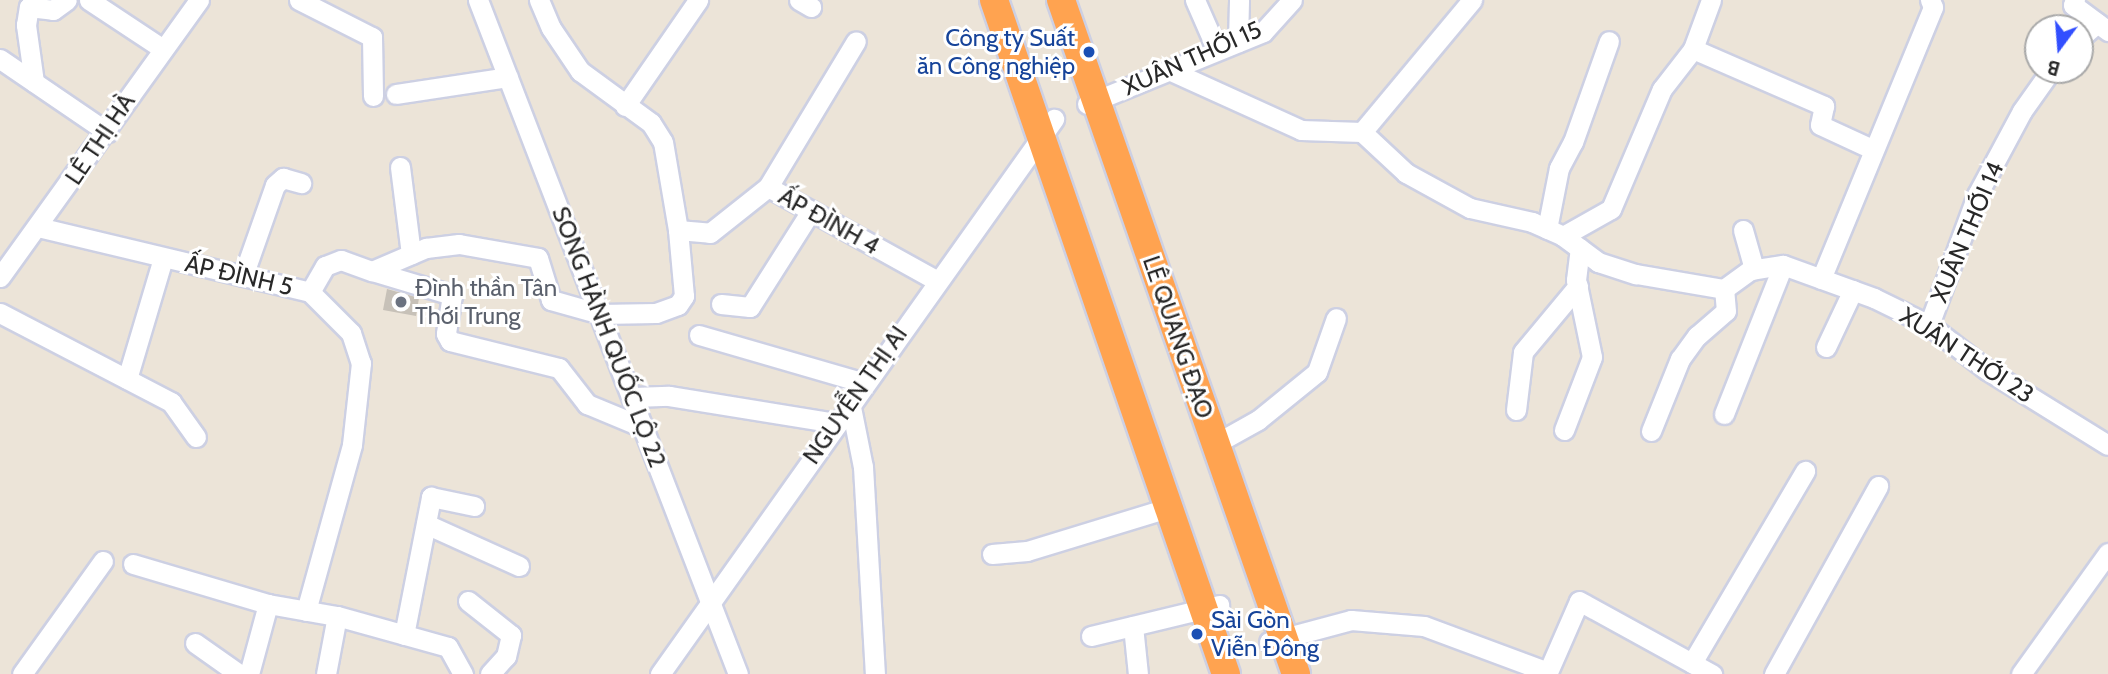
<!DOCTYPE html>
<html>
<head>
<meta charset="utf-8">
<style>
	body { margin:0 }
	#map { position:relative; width:2108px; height:674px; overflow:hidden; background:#ece4d8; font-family:Cabin,sans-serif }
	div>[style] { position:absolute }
	.building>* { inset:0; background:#c7c1b8 }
	.roads { filter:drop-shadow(2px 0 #cdd0e3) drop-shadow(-2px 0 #cdd0e3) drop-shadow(0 2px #cdd0e3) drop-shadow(0 -2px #cdd0e3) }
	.minor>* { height:19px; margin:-9.5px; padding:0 9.5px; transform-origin:9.5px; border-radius:9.5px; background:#fff }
	.highway>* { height:28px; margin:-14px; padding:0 14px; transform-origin:14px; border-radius:14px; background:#ffa350 }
	.dots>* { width:19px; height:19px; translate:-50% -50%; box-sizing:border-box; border:4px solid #fff; border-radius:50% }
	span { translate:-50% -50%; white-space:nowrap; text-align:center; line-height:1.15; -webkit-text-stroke:6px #fff; paint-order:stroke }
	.transit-label { font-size:24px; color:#164399 }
	.right { translate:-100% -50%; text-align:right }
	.left { translate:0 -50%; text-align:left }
	.street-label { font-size:24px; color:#282828 }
	.worship-label { font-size:24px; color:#5b616d }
	.north { position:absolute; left:2024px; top:14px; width:70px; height:70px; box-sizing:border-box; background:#fff; border:2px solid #a9a9a9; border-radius:50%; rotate:196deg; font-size:19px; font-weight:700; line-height:28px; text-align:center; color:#282828 }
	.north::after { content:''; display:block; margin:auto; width:24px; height:32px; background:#324fff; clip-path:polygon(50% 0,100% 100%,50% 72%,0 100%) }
</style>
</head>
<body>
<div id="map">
	<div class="building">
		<div style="clip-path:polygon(387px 289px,419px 298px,416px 316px,383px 310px)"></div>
	</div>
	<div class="roads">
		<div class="minor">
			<div style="left:89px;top:0;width:89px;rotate:33.5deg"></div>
			<div style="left:299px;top:0;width:82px;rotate:26.9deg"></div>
			<div style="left:372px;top:37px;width:59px;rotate:89deg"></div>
			<div style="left:478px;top:0;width:722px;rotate:68.91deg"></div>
			<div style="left:539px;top:0;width:30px;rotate:67deg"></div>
			<div style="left:551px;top:28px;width:52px;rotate:56deg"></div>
			<div style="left:580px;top:71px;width:88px;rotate:36.2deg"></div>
			<div style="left:651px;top:123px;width:22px;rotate:58deg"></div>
			<div style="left:663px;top:142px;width:89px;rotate:80.3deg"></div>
			<div style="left:678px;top:230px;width:32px;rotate:5deg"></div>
			<div style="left:710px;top:233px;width:74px;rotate:-38.4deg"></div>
			<div style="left:768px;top:187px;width:192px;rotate:29deg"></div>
			<div style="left:799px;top:0;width:14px;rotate:30deg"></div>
			<div style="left:1195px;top:0;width:55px;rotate:66.3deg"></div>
			<div style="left:1711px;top:0;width:52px;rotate:110.2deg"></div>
			<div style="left:1693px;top:49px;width:143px;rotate:23.5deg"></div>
			<div style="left:1824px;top:106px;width:19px;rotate:102deg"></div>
			<div style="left:1820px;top:125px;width:57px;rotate:24.8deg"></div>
			<div style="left:2075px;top:0;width:5px;rotate:112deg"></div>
			<div style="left:2073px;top:5px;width:44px;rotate:36.6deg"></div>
			<div style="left:2080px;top:38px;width:23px;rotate:-41deg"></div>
			<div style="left:1238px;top:42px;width:42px;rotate:-88.6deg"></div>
			<div style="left:0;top:59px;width:130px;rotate:34.3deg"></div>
			<div style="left:1169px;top:70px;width:145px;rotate:24.4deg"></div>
			<div style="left:1301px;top:130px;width:61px;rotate:1.9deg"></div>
			<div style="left:1362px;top:132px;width:60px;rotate:43deg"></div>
			<div style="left:1406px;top:173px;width:73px;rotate:28.7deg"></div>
			<div style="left:1470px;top:208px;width:64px;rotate:12.7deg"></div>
			<div style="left:1532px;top:222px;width:34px;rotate:24deg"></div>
			<div style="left:1563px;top:236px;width:44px;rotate:36.6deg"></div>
			<div style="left:1598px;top:262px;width:40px;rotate:18deg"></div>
			<div style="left:1636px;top:274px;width:89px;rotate:9.7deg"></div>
			<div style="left:1724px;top:289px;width:32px;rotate:-36deg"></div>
			<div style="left:1750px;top:270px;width:33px;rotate:-9deg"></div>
			<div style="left:1783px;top:265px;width:97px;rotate:19.9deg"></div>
			<div style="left:1874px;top:298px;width:61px;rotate:26.1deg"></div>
			<div style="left:1929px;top:325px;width:73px;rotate:37.8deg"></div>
			<div style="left:1987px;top:370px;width:142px;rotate:31.8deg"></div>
			<div style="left:34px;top:82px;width:58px;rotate:-98deg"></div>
			<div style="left:26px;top:25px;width:18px;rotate:-81deg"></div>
			<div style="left:29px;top:7px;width:24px;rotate:7deg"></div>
			<div style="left:53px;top:10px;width:17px;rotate:-36deg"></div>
			<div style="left:396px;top:94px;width:113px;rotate:-8.6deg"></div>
			<div style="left:1087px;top:104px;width:190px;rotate:-22.2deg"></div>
			<div style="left:1263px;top:32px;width:43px;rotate:-47.8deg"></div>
			<div style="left:625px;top:106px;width:129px;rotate:-55.4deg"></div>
			<div style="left:1362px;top:132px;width:172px;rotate:-50.2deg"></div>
			<div style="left:400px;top:167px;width:88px;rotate:82.8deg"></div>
			<div style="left:768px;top:187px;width:170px;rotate:-58.9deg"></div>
			<div style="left:38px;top:227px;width:280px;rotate:13.4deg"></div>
			<div style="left:310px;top:292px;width:58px;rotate:45deg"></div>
			<div style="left:351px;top:333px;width:32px;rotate:72deg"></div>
			<div style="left:361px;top:363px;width:82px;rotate:96.3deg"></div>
			<div style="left:352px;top:445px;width:172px;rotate:105.5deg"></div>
			<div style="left:1547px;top:229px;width:62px;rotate:-78.9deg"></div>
			<div style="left:1559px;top:168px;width:30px;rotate:-62deg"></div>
			<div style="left:1573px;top:142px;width:107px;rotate:-70.4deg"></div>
			<div style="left:1743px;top:230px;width:41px;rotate:74.2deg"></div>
			<div style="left:1563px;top:236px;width:55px;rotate:-29.4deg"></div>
			<div style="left:1611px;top:209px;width:130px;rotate:-67deg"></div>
			<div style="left:1662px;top:89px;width:51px;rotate:-52.2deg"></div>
			<div style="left:372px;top:271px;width:84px;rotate:16.7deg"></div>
			<div style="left:452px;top:295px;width:39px;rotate:99deg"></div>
			<div style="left:446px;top:334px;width:8px;rotate:60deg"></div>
			<div style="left:450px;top:341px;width:112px;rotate:13.9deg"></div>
			<div style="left:559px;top:368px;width:46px;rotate:52.1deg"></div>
			<div style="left:587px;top:404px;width:63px;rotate:22.5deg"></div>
			<div style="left:243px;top:276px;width:96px;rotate:-70.6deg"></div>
			<div style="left:275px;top:185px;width:11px;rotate:-41deg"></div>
			<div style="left:283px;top:178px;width:19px;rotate:16deg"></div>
			<div style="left:0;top:277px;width:341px;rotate:-54.3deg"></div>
			<div style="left:1821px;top:279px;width:294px;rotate:-67.6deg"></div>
			<div style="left:1933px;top:7px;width:8px;rotate:-113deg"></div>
			<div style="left:310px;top:292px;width:30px;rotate:-60deg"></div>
			<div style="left:325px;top:266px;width:17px;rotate:-21deg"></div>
			<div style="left:341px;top:260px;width:33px;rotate:20deg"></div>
			<div style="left:372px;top:271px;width:59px;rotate:-23.1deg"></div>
			<div style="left:426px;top:248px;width:33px;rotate:-7deg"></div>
			<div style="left:459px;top:244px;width:80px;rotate:10deg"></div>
			<div style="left:538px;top:258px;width:44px;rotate:72.8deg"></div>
			<div style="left:551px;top:300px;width:51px;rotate:15.9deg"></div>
			<div style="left:600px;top:314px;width:56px;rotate:-1deg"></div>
			<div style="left:656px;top:313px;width:23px;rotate:-20deg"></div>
			<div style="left:678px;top:305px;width:11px;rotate:-56deg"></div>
			<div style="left:684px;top:296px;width:66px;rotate:-95.2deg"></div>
			<div style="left:721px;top:304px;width:29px;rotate:6deg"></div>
			<div style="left:750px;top:307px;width:114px;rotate:-57.6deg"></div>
			<div style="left:0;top:313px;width:193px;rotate:27.5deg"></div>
			<div style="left:171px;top:402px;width:43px;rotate:54.5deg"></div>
			<div style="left:1929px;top:325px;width:139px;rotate:-69.7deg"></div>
			<div style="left:1977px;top:195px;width:95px;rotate:-61.8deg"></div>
			<div style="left:2022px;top:111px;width:50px;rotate:-54.7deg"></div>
			<div style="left:699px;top:335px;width:172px;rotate:16.2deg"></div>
			<div style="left:1826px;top:347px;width:63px;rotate:-64.7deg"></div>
			<div style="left:127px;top:379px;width:126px;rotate:-73.4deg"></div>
			<div style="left:633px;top:397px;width:36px;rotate:-2deg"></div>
			<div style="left:669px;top:396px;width:168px;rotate:9.2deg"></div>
			<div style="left:850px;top:402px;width:66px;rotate:78.7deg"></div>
			<div style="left:863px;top:467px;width:207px;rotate:86.7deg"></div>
			<div style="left:1516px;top:410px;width:58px;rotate:-83.1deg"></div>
			<div style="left:1523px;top:352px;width:86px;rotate:-50.2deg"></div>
			<div style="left:1724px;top:414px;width:160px;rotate:-68.4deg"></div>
			<div style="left:1564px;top:430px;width:78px;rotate:-69deg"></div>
			<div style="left:1592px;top:357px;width:79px;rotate:-101.7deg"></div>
			<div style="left:1576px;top:280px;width:32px;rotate:-83deg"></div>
			<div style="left:1651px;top:431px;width:78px;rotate:-68.1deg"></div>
			<div style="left:1680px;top:359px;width:29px;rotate:-54deg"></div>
			<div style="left:1697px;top:336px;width:38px;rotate:-41deg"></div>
			<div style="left:1726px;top:311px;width:22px;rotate:-95deg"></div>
			<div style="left:1215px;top:444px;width:49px;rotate:-29.2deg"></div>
			<div style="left:1258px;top:420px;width:76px;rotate:-39.1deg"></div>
			<div style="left:1317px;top:372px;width:57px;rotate:-70.6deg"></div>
			<div style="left:426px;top:524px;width:102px;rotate:24.3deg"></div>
			<div style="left:992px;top:554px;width:35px;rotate:-5deg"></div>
			<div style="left:1027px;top:551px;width:151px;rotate:-17deg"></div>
			<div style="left:133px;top:564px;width:141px;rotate:16.5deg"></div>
			<div style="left:268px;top:604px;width:73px;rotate:105.2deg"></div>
			<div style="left:468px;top:601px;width:55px;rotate:38.3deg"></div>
			<div style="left:511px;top:635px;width:22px;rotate:103deg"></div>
			<div style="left:506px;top:656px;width:24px;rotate:132deg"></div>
			<div style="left:268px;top:604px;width:70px;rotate:9.9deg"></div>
			<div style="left:337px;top:616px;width:115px;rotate:15.6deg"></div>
			<div style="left:448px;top:647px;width:31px;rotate:61deg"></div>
			<div style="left:1133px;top:626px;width:48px;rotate:84.1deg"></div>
			<div style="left:404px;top:635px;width:141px;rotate:-78.9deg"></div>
			<div style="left:431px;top:497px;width:44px;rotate:11.8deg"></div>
			<div style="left:1091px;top:636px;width:132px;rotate:-13.6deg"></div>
			<div style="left:1269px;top:642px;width:85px;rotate:-15deg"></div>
			<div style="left:1351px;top:620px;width:73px;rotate:4.7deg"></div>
			<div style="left:1424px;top:626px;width:132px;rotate:20.4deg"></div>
			<div style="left:1548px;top:672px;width:77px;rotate:-66.4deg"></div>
			<div style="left:1579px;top:601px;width:152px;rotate:28.8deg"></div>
			<div style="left:195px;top:643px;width:54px;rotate:35.2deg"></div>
			<div style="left:1692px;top:663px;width:223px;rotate:-59.5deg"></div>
			<div style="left:22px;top:674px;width:139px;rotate:-54.4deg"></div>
			<div style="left:326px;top:674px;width:59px;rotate:-79.3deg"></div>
			<div style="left:660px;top:674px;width:681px;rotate:-54.63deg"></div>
			<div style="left:1774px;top:674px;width:215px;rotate:-61deg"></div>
			<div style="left:2021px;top:674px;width:149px;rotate:-54.3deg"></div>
		</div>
		<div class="highway">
			<div style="left:994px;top:0;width:713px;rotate:71.01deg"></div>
			<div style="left:1061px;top:0;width:714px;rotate:70.78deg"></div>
		</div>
	</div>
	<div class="dots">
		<div style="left:1089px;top:52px;background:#1a4fb4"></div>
		<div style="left:401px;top:302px;background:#6b7280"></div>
		<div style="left:1197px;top:634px;background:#1a4fb4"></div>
	</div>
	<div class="transit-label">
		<span class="right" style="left:1075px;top:52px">Công ty Suất<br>ăn Công nghiệp</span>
		<span class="left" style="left:1211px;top:634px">Sài Gòn<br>Viễn Đông</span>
	</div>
	<div class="street-label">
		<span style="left:1192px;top:58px;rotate:-24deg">XUÂN THỚI 15</span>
		<span style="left:100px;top:139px;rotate:-56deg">LÊ THỊ HÀ</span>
		<span style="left:829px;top:221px;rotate:29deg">ẤP ĐÌNH 4</span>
		<span style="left:1967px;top:232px;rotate:-67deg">XUÂN THỚI 14</span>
		<span style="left:239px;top:275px;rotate:13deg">ẤP ĐÌNH 5</span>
		<span style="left:609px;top:337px;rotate:69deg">SONG HÀNH QUỐC LỘ 22</span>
		<span style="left:1178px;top:337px;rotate:71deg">LÊ QUANG ĐẠO</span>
		<span style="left:1967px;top:355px;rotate:33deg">XUÂN THỚI 23</span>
		<span style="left:855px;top:395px;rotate:-55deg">NGUYỄN THỊ AI</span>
	</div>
	<div class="worship-label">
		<span class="left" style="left:415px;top:302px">Đình thần Tân<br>Thới Trung</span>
	</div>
	<div class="north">B</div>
</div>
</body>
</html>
